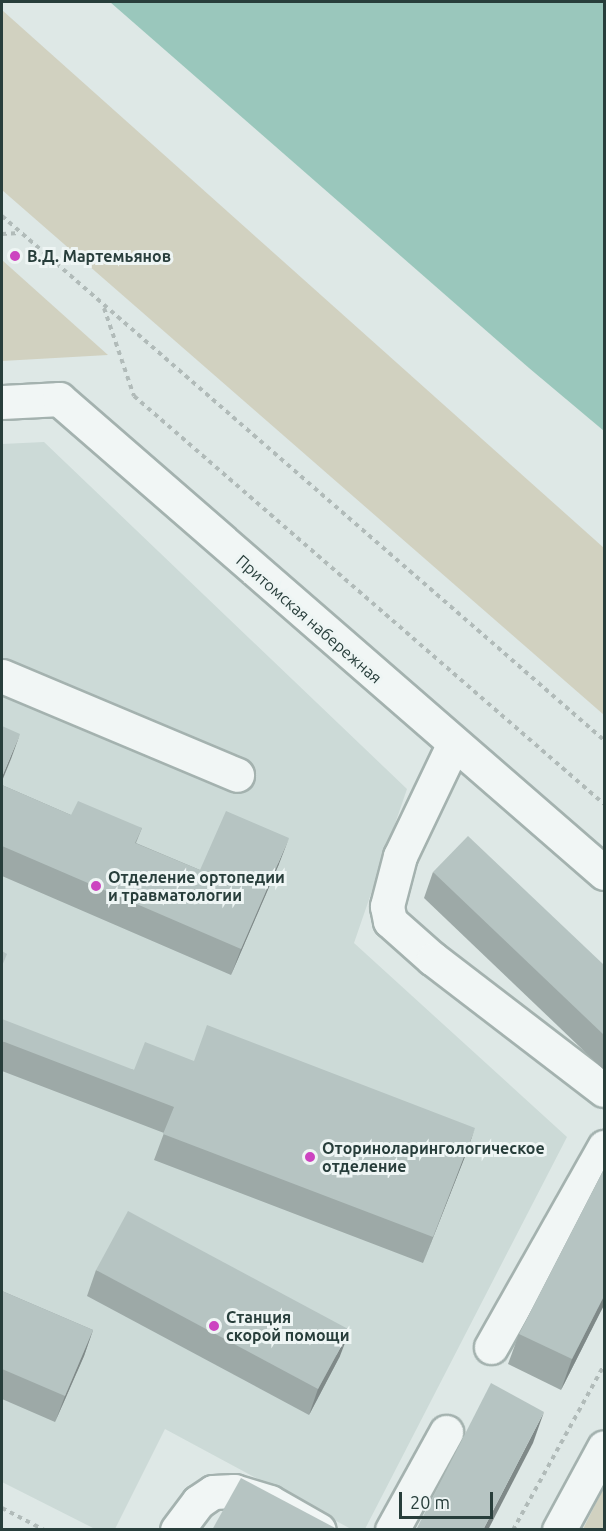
<!DOCTYPE html>
<html>
<head>
<meta charset="utf-8">
<style>
	body { margin:0 }
	#map { position:relative; width:606px; height:1531px; overflow:hidden; background:#dee8e6; font-family:Ubuntu,sans-serif }
	div>[style] { position:absolute }
	.built>* { inset:0; background:#ccdad7 }
	.green>* { inset:0; background:#d1d1c0 }
	.water>* { inset:0; background:#9ac7bc }
	.path>* { height:4px; margin-top:-2px; transform-origin:0; background:repeating-linear-gradient(90deg,#b1bbb9 0 4.5px,transparent 0 9px) }
	.roads { filter:drop-shadow(2px 0 #a4b2af) drop-shadow(-2px 0 #a4b2af) drop-shadow(0 2px #a4b2af) drop-shadow(0 -2px #a4b2af) }
	.minor>* { height:33px; margin:-16.5px; padding:0 16.5px; transform-origin:16.5px; border-radius:16.5px; background:#f1f6f5 }
	.wall>* { inset:0; background:#9da9a7 }
	.shaded-wall>* { inset:0; background:#7f8988 }
	.building>* { inset:0; background:#b6c4c2 }
	.dots>* { width:16px; height:16px; translate:-50% -50%; box-sizing:border-box; border:3px solid #eef5f4; border-radius:50% }
	span { translate:-50% -50%; white-space:nowrap; text-align:center; line-height:1.15; -webkit-text-stroke:6px #eef5f4; paint-order:stroke }
	.poi-label { font-size:16px; color:#283e3b; font-weight:700 }
	.left { translate:0 -50%; text-align:left }
	.street-label { font-size:16px; color:#283e3b }
	.frame { position:absolute; inset:0; border:3px solid #283e3b; pointer-events:none }
	.scale { position:absolute; left:399px; top:1492px; width:94px; height:27px; box-sizing:border-box; border:3px solid #283e3b; border-top:0; padding-left:8px; font-size:18px; line-height:21px; white-space:nowrap; color:#283e3b; -webkit-text-stroke:4px #eef5f4; paint-order:stroke }
</style>
</head>
<body>
<div id="map">
	<div class="built">
		<div style="clip-path:polygon(44px 442px,407px 789px,354px 943px,567px 1137px,365px 1529px,351px 1529px,165px 1429px,115px 1529px,95px 1529px,2px 1482px,2px 444px)"></div>
	</div>
	<div class="green">
		<div style="clip-path:polygon(2px 10px,604px 548px,604px 715px,2px 190px)"></div>
		<div style="clip-path:polygon(2px 260px,108px 355px,2px 361px)"></div>
		<div style="clip-path:polygon(604px 1487px,604px 1529px,583px 1529px)"></div>
	</div>
	<div class="water">
		<div style="clip-path:polygon(110px 2px,604px 2px,604px 431px,529px 368px)"></div>
	</div>
	<div class="path">
		<div style="left:2px;top:216px;width:798px;rotate:41.04deg"></div>
		<div style="left:2px;top:234px;width:18px;rotate:-3deg"></div>
		<div style="left:104px;top:308px;width:93px;rotate:71.2deg"></div>
		<div style="left:134px;top:396px;width:622px;rotate:40.96deg"></div>
		<div style="left:2px;top:1508px;width:47px;rotate:27.6deg"></div>
		<div style="left:513px;top:1530px;width:188px;rotate:-61.1deg"></div>
	</div>
	<div class="roads">
		<div class="minor">
			<div style="left:2px;top:402px;width:57px;rotate:-3deg"></div>
			<div style="left:59px;top:399px;width:722px;rotate:41.01deg"></div>
			<div style="left:2px;top:676px;width:255px;rotate:22.8deg"></div>
			<div style="left:453px;top:745px;width:123px;rotate:115.5deg"></div>
			<div style="left:400px;top:856px;width:52px;rotate:104.6deg"></div>
			<div style="left:387px;top:906px;width:15px;rotate:79deg"></div>
			<div style="left:390px;top:921px;width:57px;rotate:41.5deg"></div>
			<div style="left:433px;top:959px;width:215px;rotate:37.5deg"></div>
			<div style="left:491px;top:1347px;width:230px;rotate:-60.5deg"></div>
			<div style="left:177px;top:1530px;width:35px;rotate:-53deg"></div>
			<div style="left:198px;top:1502px;width:18px;rotate:-34deg"></div>
			<div style="left:213px;top:1492px;width:21px;rotate:-3deg"></div>
			<div style="left:234px;top:1491px;width:38px;rotate:17deg"></div>
			<div style="left:270px;top:1502px;width:56px;rotate:29.7deg"></div>
			<div style="left:392px;top:1530px;width:112px;rotate:-61.1deg"></div>
			<div style="left:559px;top:1530px;width:94px;rotate:-61.5deg"></div>
		</div>
	</div>
	<div class="wall">
		<div style="clip-path:polygon(2px 785px,71px 815px,142px 828px,136px 843px,200px 870px,279px 864px,231px 975px,2px 876px)"></div>
		<div style="clip-path:polygon(433px 872px,604px 965px,604px 1070px,424px 898px)"></div>
		<div style="clip-path:polygon(2px 1041px,134px 1070px,194px 1061px,466px 1154px,423px 1263px,154px 1160px,164px 1133px,2px 1071px)"></div>
		<div style="clip-path:polygon(604px 1169px,604px 1305px,561px 1390px,508px 1364px,519px 1334px)"></div>
		<div style="clip-path:polygon(96px 1270px,340px 1356px,309px 1415px,87px 1296px)"></div>
		<div style="clip-path:polygon(2px 1291px,93px 1330px,84px 1356px,55px 1422px,2px 1399px)"></div>
	</div>
	<div class="shaded-wall">
		<div style="clip-path:polygon(20px 734px,11px 759px,2px 781px,2px 777px)"></div>
		<div style="clip-path:polygon(289px 838px,279px 864px,231px 975px,241px 949px)"></div>
		<div style="clip-path:polygon(475px 1128px,466px 1154px,423px 1263px,433px 1237px)"></div>
		<div style="clip-path:polygon(604px 1296px,604px 1305px,561px 1390px,572px 1359px)"></div>
		<div style="clip-path:polygon(93px 1330px,84px 1356px,55px 1422px,65px 1396px)"></div>
		<div style="clip-path:polygon(350px 1330px,340px 1356px,309px 1415px,318px 1389px)"></div>
		<div style="clip-path:polygon(544px 1412px,533px 1443px,488px 1530px,483px 1530px)"></div>
	</div>
	<div class="building">
		<div style="clip-path:polygon(2px 726px,20px 734px,2px 777px)"></div>
		<div style="clip-path:polygon(2px 785px,71px 815px,78px 801px,142px 828px,135px 843px,200px 870px,226px 811px,289px 838px,241px 949px,2px 846px)"></div>
		<div style="clip-path:polygon(468px 836px,604px 965px,604px 1035px,433px 872px)"></div>
		<div style="clip-path:polygon(2px 951px,7px 954px,2px 966px)"></div>
		<div style="clip-path:polygon(2px 1019px,134px 1070px,145px 1042px,194px 1061px,207px 1025px,475px 1128px,433px 1237px,163px 1134px,174px 1107px,2px 1041px)"></div>
		<div style="clip-path:polygon(604px 1169px,604px 1296px,572px 1359px,519px 1334px)"></div>
		<div style="clip-path:polygon(128px 1211px,350px 1330px,318px 1389px,96px 1270px)"></div>
		<div style="clip-path:polygon(2px 1291px,93px 1330px,65px 1396px,2px 1369px)"></div>
		<div style="clip-path:polygon(491px 1383px,544px 1412px,483px 1530px,416px 1530px)"></div>
		<div style="clip-path:polygon(241px 1478px,339px 1530px,212px 1530px)"></div>
	</div>
	<div class="dots">
		<div style="left:15px;top:256px;background:#cc44c0"></div>
		<div style="left:96px;top:886px;background:#cc44c0"></div>
		<div style="left:310px;top:1157px;background:#cc44c0"></div>
		<div style="left:214px;top:1326px;background:#cc44c0"></div>
	</div>
	<div class="poi-label">
		<span class="left" style="left:27px;top:256px">В.Д. Мартемьянов</span>
		<span class="left" style="left:108px;top:886px">Отделение ортопедии<br>и травматологии</span>
		<span class="left" style="left:322px;top:1157px">Оториноларингологическое<br>отделение</span>
		<span class="left" style="left:226px;top:1326px">Станция<br>скорой помощи</span>
	</div>
	<div class="street-label">
		<span style="left:309px;top:619px;rotate:41deg">Притомская набережная</span>
	</div>
	<div class="frame"></div>
	<div class="scale">20 m</div>
</div>
</body>
</html>
